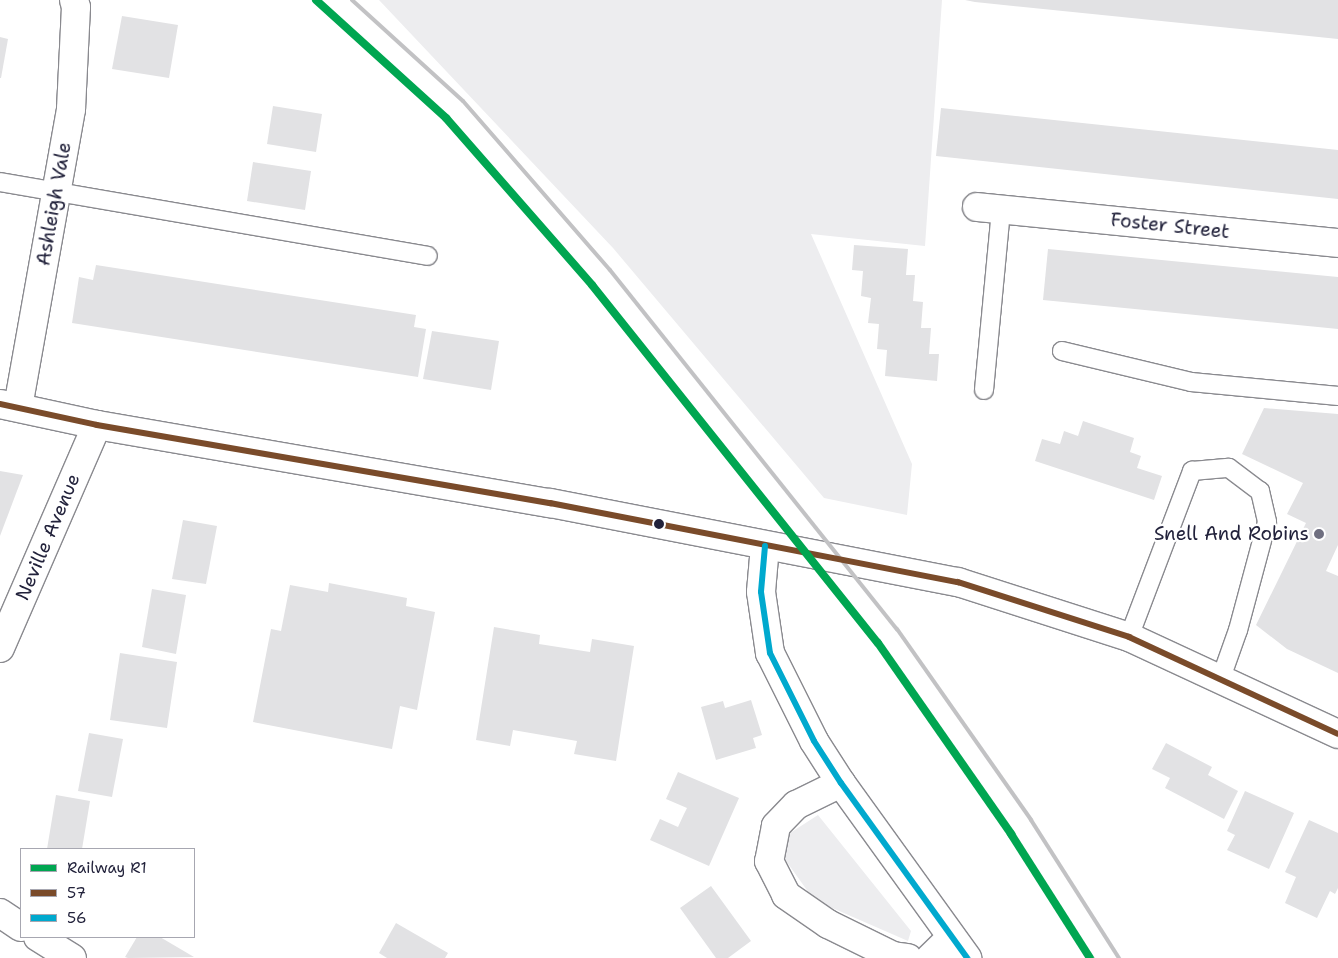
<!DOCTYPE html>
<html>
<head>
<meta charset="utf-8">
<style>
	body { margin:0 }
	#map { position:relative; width:1338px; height:958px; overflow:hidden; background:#fff; font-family:"Shantell Sans",sans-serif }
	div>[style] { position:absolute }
	.green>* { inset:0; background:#ededef }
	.building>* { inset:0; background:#e2e2e4 }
	.roads { filter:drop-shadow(1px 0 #8a8a8f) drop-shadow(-1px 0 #8a8a8f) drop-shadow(0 1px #8a8a8f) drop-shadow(0 -1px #8a8a8f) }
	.lane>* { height:18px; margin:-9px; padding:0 9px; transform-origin:9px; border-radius:9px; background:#fff }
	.street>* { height:28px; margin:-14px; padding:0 14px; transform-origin:14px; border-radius:14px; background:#fff }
	.highway>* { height:28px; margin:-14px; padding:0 14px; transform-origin:14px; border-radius:14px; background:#fff }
	.rail>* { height:4px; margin:-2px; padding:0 2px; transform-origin:2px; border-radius:2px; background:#c2c2c4 }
	.bus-1>* { height:6px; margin:-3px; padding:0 3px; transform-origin:3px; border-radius:3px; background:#7a4b2a }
	.bus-2>* { height:6px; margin:-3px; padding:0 3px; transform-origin:3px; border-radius:3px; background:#00a9ce }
	.rail-1>* { height:8px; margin:-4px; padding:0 4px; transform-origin:4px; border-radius:4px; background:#00a651 }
	.dots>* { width:14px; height:14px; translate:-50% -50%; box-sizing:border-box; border:2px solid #fff; border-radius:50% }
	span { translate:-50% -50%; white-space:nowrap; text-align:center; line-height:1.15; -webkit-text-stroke:4.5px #fff; paint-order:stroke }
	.street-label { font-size:19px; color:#22223b }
	.poi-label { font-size:19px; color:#22223b }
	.right { translate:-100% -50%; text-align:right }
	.legend { position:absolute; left:20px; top:848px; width:175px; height:90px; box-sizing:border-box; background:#fff; border:1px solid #a7a7b1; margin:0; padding:6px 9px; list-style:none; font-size:15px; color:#22223b }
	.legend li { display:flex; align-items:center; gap:10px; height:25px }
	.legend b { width:25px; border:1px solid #a7a7b1 }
</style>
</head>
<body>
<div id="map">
	<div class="green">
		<div style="clip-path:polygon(379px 0,942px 0,925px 246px,811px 234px,912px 464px,907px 515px,824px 498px,613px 248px)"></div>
		<div style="clip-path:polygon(818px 815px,911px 931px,908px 941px,814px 900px,794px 872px,783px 857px,787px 835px)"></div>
	</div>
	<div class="building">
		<div style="clip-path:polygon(965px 0,1338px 0,1338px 39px,975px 2px)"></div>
		<div style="clip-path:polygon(122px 16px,178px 25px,169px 78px,112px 69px)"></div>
		<div style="clip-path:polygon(0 37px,8px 39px,1px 78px,0 78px)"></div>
		<div style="clip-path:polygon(273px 106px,322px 114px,316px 152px,267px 144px)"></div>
		<div style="clip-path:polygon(941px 108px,1338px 150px,1338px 199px,936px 156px)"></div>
		<div style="clip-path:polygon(253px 162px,311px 171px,305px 210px,247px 201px)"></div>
		<div style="clip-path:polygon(854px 245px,908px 249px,906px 275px,915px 275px,913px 301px,923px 302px,921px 328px,931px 328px,929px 354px,939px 354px,937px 381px,885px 376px,887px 350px,877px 349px,879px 324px,868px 323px,871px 298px,861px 296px,863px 271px,852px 270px)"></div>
		<div style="clip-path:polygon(1048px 249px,1338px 277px,1338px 329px,1043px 300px)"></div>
		<div style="clip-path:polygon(96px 265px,416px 315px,414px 327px,426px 329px,418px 377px,72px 323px,79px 277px,93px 280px)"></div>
		<div style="clip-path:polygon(432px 331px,499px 341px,491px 390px,423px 379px)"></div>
		<div style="clip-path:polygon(1264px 408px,1338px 414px,1338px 545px,1326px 571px,1338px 576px,1338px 673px,1287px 649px,1256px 625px,1306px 523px,1287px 514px,1303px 483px,1242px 454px)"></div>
		<div style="clip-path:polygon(1083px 421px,1134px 438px,1130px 452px,1141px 456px,1137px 468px,1162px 476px,1154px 500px,1035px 461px,1042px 439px,1060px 444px,1064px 431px,1078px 436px)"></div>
		<div style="clip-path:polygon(0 471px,23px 475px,0 536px)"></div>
		<div style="clip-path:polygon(183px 520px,217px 526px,206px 584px,172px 579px)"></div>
		<div style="clip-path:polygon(329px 583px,407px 598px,406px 606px,435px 612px,417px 710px,400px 706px,392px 749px,253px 722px,271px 629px,281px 631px,290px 585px,328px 592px)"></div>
		<div style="clip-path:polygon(152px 589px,186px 595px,176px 654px,142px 647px)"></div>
		<div style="clip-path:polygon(494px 627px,540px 635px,539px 644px,590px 652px,592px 639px,634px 646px,616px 761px,574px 754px,577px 741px,513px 730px,510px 746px,476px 740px)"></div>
		<div style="clip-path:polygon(120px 653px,177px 662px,167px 728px,110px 720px)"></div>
		<div style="clip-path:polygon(751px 700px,762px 735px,753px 738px,756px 748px,716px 760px,701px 707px,723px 701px,725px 708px)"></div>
		<div style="clip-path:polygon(89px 733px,123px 739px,112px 797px,78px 791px)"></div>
		<div style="clip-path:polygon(1166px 743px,1212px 767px,1208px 775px,1238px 791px,1224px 819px,1165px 788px,1170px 778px,1152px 769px)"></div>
		<div style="clip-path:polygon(678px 772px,739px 798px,709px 866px,650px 840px,660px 819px,678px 827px,684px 814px,687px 808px,666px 799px)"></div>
		<div style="clip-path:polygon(1245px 791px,1294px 813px,1269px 869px,1227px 850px,1235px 835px,1227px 831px)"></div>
		<div style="clip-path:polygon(56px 795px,90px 801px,82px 849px,47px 849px)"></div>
		<div style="clip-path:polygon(1309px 820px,1338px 833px,1338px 888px,1335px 894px,1330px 891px,1317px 918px,1285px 903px,1296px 877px,1285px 872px)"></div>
		<div style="clip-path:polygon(711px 886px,751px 941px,728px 958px,716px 958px,680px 908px)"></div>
		<div style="clip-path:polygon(396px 923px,448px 953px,445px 958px,387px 958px,379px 953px)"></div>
		<div style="clip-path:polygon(137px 937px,160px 937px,194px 957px,128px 958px,125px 957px)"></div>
	</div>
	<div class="roads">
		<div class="lane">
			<div style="left:0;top:182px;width:434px;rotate:9.8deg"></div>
			<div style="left:1062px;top:351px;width:133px;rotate:13.5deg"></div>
			<div style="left:1191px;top:382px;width:148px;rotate:5.4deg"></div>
			<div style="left:984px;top:390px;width:182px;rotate:-84.6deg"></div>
			<div style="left:1129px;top:637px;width:178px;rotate:-69.2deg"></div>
			<div style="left:1192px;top:471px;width:37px;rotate:-5deg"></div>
			<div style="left:1229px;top:468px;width:39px;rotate:37deg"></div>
			<div style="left:1260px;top:491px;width:32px;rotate:77deg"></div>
			<div style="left:1267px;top:522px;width:112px;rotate:105deg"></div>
			<div style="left:1238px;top:630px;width:51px;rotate:109.5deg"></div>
		</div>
		<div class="street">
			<div style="left:977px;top:207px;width:363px;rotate:5.7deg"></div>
			<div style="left:18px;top:407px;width:303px;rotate:-79.9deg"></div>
			<div style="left:71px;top:109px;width:102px;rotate:-87.2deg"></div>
			<div style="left:76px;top:7px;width:7px;rotate:-106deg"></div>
			<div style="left:765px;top:546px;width:46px;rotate:95deg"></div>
			<div style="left:761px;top:592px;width:62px;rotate:81.6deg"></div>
			<div style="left:770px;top:653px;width:98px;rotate:63.4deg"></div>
			<div style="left:814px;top:741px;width:50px;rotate:57.3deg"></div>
			<div style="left:841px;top:783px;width:216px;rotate:54.2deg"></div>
			<div style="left:0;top:648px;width:243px;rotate:-66.5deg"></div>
			<div style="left:841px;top:783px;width:50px;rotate:153.9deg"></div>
			<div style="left:796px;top:805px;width:29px;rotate:134deg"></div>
			<div style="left:776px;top:826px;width:36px;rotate:101deg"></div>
			<div style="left:769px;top:861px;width:38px;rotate:63deg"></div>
			<div style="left:786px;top:895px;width:51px;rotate:34.6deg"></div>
			<div style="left:828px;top:924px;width:72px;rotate:26.2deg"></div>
			<div style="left:893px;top:956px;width:15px;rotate:8deg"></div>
			<div style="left:0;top:913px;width:25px;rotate:34deg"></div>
			<div style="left:38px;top:937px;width:40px;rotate:32deg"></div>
			<div style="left:930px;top:958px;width:30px;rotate:-44deg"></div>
		</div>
		<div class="highway">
			<div style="left:0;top:404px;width:99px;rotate:12.2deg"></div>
			<div style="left:97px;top:425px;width:460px;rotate:9.8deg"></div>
			<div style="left:550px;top:503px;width:416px;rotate:11deg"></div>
			<div style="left:958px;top:582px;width:180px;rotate:17.8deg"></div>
			<div style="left:1129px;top:637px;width:230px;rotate:24.9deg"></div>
		</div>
	</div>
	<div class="rail">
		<div style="left:352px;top:0;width:150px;rotate:42.3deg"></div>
		<div style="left:463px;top:101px;width:224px;rotate:49deg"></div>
		<div style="left:610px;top:270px;width:460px;rotate:51.4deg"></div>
		<div style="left:897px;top:629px;width:233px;rotate:54.9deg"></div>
		<div style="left:1031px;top:820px;width:164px;rotate:57.5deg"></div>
	</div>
	<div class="bus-1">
		<div style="left:0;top:404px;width:99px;rotate:12.2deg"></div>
		<div style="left:97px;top:425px;width:460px;rotate:9.8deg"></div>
		<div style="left:550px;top:503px;width:416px;rotate:11deg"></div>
		<div style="left:958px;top:582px;width:180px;rotate:17.8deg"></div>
		<div style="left:1129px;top:637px;width:230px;rotate:24.9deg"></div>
	</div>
	<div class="bus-2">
		<div style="left:765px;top:546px;width:46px;rotate:95deg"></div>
		<div style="left:761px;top:592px;width:62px;rotate:81.6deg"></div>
		<div style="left:770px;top:653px;width:98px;rotate:63.4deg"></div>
		<div style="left:814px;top:741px;width:50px;rotate:57.3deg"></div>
		<div style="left:841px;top:783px;width:216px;rotate:54.2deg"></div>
	</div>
	<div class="rail-1">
		<div style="left:316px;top:0;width:176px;rotate:42.2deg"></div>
		<div style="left:446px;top:118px;width:222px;rotate:48.8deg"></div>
		<div style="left:592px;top:285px;width:458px;rotate:51.4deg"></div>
		<div style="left:878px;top:643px;width:233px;rotate:55.1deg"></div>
		<div style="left:1011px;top:834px;width:147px;rotate:57.5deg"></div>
	</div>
	<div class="dots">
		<div style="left:659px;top:524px;background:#22223b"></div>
		<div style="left:1319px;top:534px;background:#6f6f80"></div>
	</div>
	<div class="street-label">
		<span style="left:54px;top:204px;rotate:-80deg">Ashleigh Vale</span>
		<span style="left:1170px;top:226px;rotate:6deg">Foster Street</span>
		<span style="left:48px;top:537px;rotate:-67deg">Neville Avenue</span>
	</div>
	<div class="poi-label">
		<span class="right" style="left:1309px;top:534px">Snell And Robins</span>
	</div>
	<ul class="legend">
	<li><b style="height:6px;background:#00a651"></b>Railway R1</li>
	<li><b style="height:6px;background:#7a4b2a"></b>57</li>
	<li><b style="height:6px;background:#00a9ce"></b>56</li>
	</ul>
</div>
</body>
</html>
